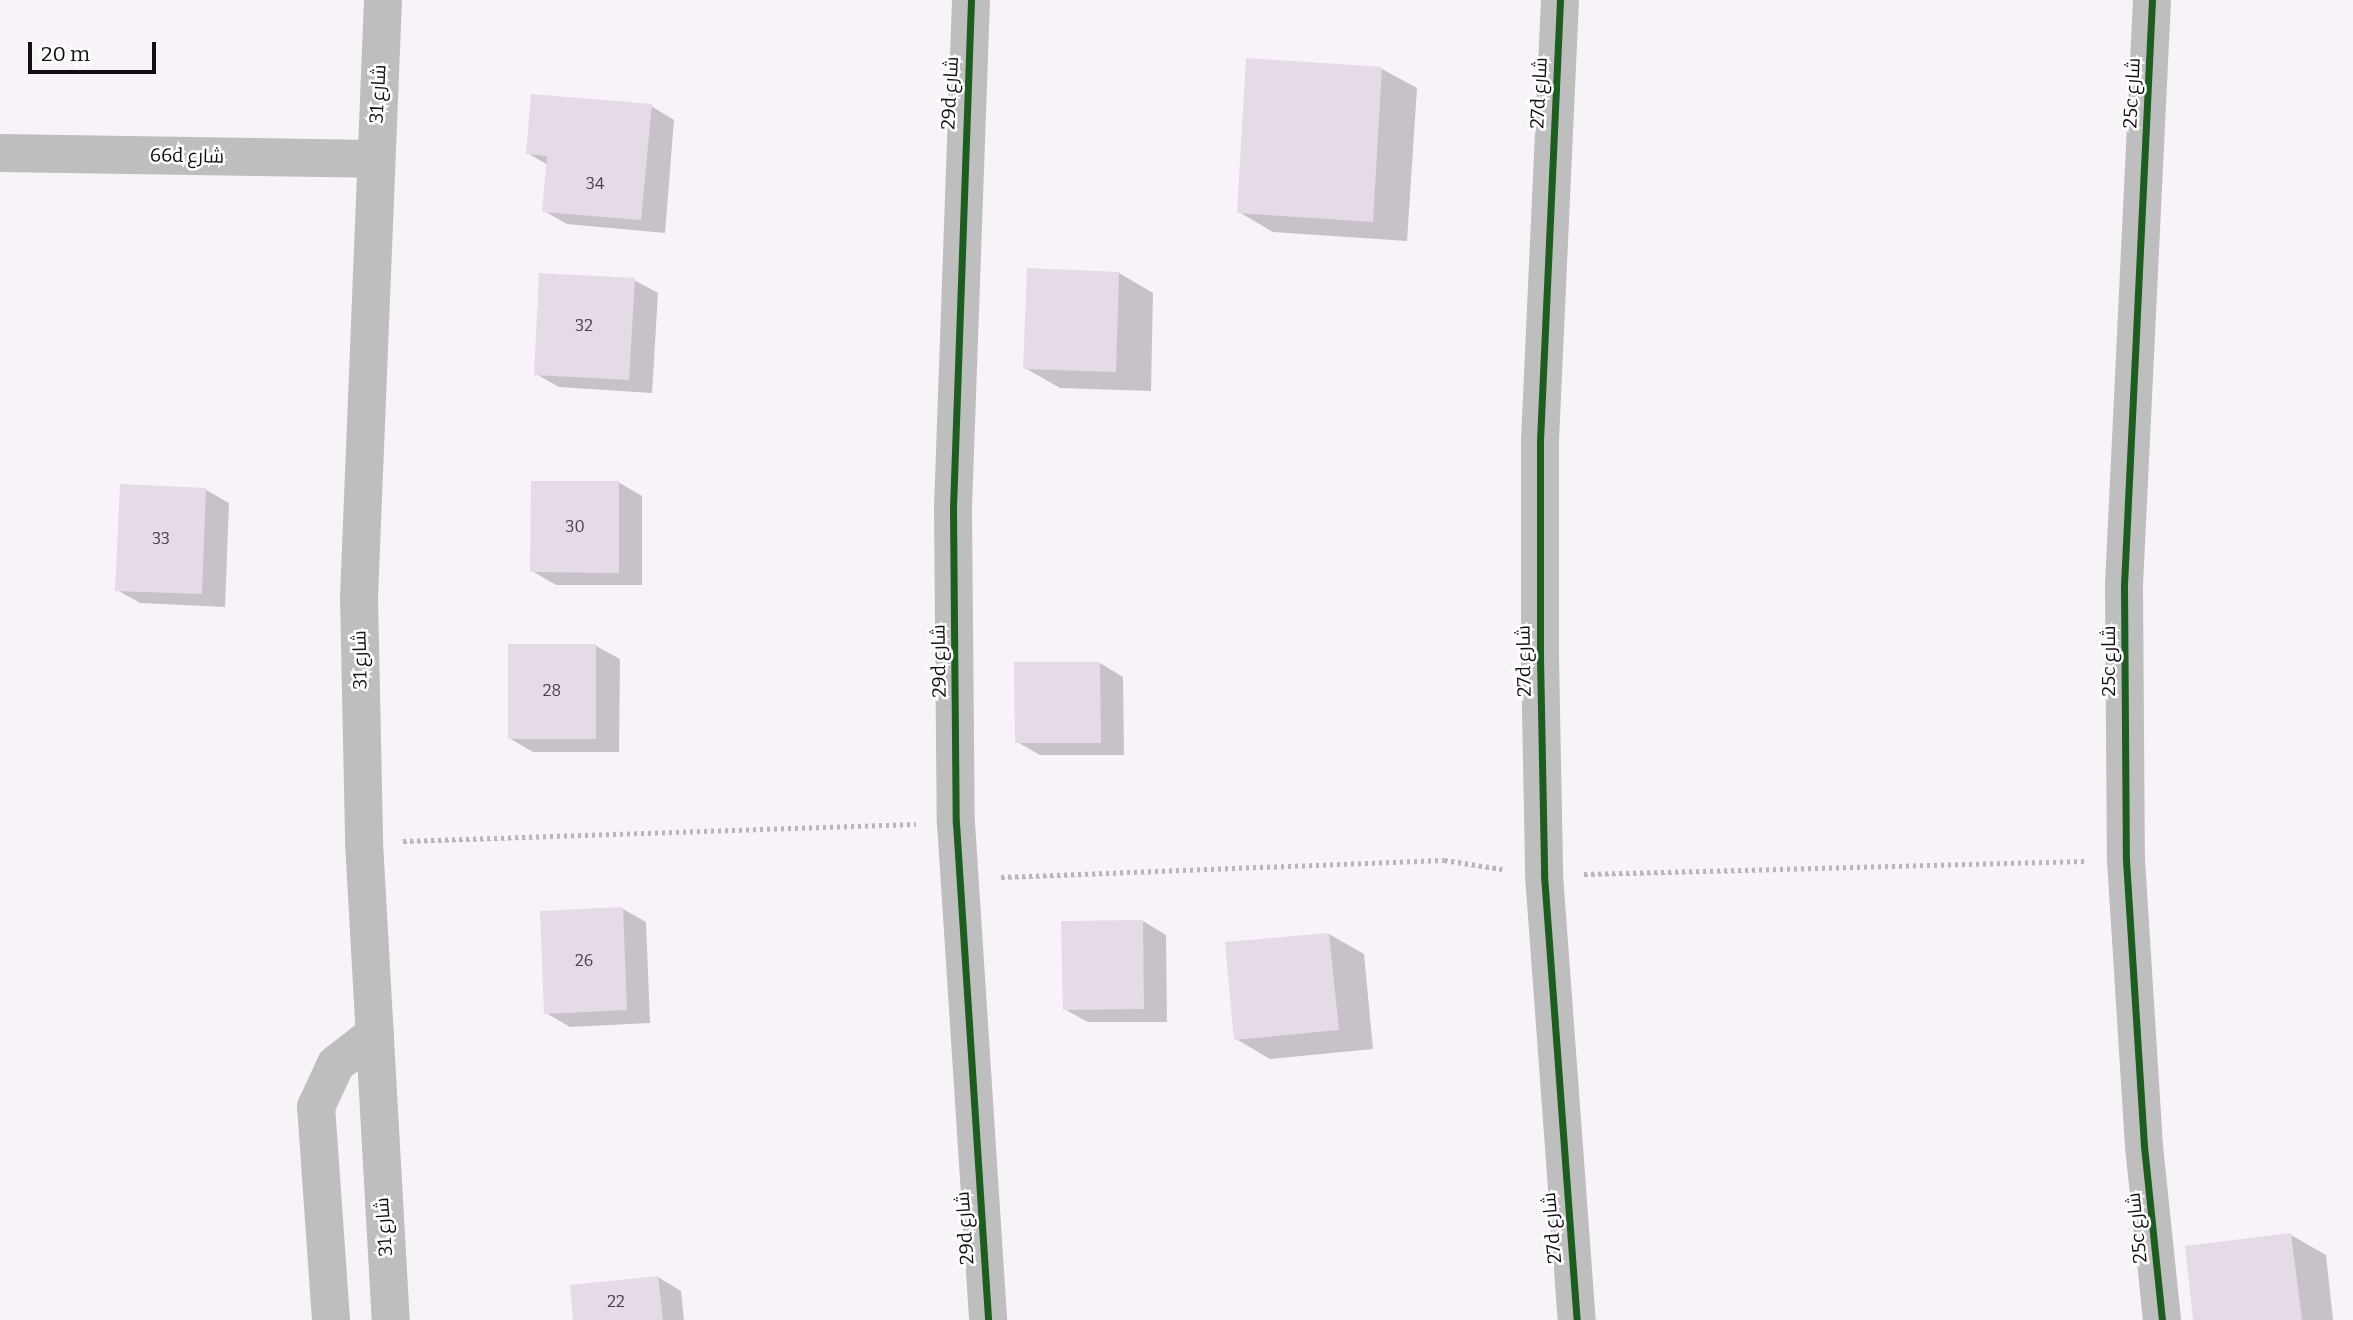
<!DOCTYPE html>
<html>
<head>
<meta charset="utf-8">
<style>
	body { margin:0 }
	#map { position:relative; width:2353px; height:1320px; overflow:hidden; background:#f8f3f9; font-family:Bitter,Cairo,serif }
	div>[style] { position:absolute }
	.shadow>* { inset:0; background:#0003 }
	.building>* { inset:0; background:#e4dbe6 }
	.path>* { height:4.5px; margin-top:-2.25px; transform-origin:0; background:repeating-linear-gradient(90deg,#b7b6b8 0 3.5px,transparent 0 7px) }
	.minor>* { height:38px; margin:-19px; padding:0 19px; transform-origin:19px; border-radius:19px; background:#bfbebe }
	.cycleway>* { height:7px; margin:-3.5px; padding:0 3.5px; transform-origin:3.5px; border-radius:3.5px; background:#1b5e20 }
	span { translate:-50% -50%; white-space:nowrap; text-align:center; line-height:1.15; -webkit-text-stroke:5px #fff; paint-order:stroke }
	.number-label { font-size:16px; color:#464147 }
	.number-label span { -webkit-text-stroke-width:0 }
	.street-label { font-size:19px; color:#120e12 }
	.scale { position:absolute; left:28px; top:42px; width:128px; height:32px; box-sizing:border-box; border:4px solid #120e12; border-top:0; padding-left:9px; font-size:21px; line-height:24px; white-space:nowrap; color:#120e12; -webkit-text-stroke:5px #fff; paint-order:stroke }
</style>
</head>
<body>
<div id="map">
	<div class="shadow">
		<div style="clip-path:polygon(1248px 60px,1382px 69px,1417px 88px,1407px 241px,1273px 232px,1239px 212px)"></div>
		<div style="clip-path:polygon(651px 106px,674px 120px,665px 233px,567px 224px,544px 211px,548px 165px,527px 153px)"></div>
		<div style="clip-path:polygon(1119px 273px,1153px 293px,1151px 391px,1060px 388px,1025px 368px)"></div>
		<div style="clip-path:polygon(634px 280px,658px 293px,652px 393px,559px 387px,536px 374px)"></div>
		<div style="clip-path:polygon(618px 482px,642px 496px,642px 585px,556px 585px,532px 571px)"></div>
		<div style="clip-path:polygon(206px 490px,229px 503px,225px 607px,140px 603px,117px 590px)"></div>
		<div style="clip-path:polygon(596px 646px,620px 659px,619px 752px,533px 752px,509px 738px)"></div>
		<div style="clip-path:polygon(1100px 663px,1123px 677px,1124px 755px,1040px 755px,1017px 742px)"></div>
		<div style="clip-path:polygon(623px 909px,646px 922px,650px 1023px,570px 1027px,546px 1013px)"></div>
		<div style="clip-path:polygon(1143px 921px,1166px 935px,1167px 1022px,1088px 1022px,1064px 1009px)"></div>
		<div style="clip-path:polygon(1329px 934px,1364px 954px,1373px 1049px,1270px 1059px,1236px 1039px)"></div>
		<div style="clip-path:polygon(2291px 1235px,2326px 1255px,2333px 1320px,2195px 1320px)"></div>
		<div style="clip-path:polygon(658px 1277px,681px 1291px,684px 1320px,575px 1320px)"></div>
	</div>
	<div class="building">
		<div style="clip-path:polygon(1246px 58px,1382px 67px,1373px 222px,1237px 213px)"></div>
		<div style="clip-path:polygon(531px 94px,652px 104px,641px 220px,542px 212px,547px 156px,526px 154px)"></div>
		<div style="clip-path:polygon(1027px 268px,1119px 272px,1116px 372px,1023px 369px)"></div>
		<div style="clip-path:polygon(539px 273px,635px 278px,629px 380px,534px 375px)"></div>
		<div style="clip-path:polygon(531px 481px,619px 481px,619px 573px,530px 572px)"></div>
		<div style="clip-path:polygon(120px 484px,206px 488px,202px 594px,115px 591px)"></div>
		<div style="clip-path:polygon(508px 644px,596px 644px,596px 739px,508px 739px)"></div>
		<div style="clip-path:polygon(1014px 662px,1100px 662px,1101px 743px,1015px 743px)"></div>
		<div style="clip-path:polygon(623px 907px,627px 1010px,544px 1014px,540px 911px)"></div>
		<div style="clip-path:polygon(1143px 920px,1144px 1009px,1063px 1010px,1061px 921px)"></div>
		<div style="clip-path:polygon(1329px 933px,1339px 1030px,1234px 1040px,1225px 942px)"></div>
		<div style="clip-path:polygon(2291px 1233px,2302px 1320px,2193px 1320px,2185px 1246px)"></div>
		<div style="clip-path:polygon(658px 1276px,663px 1320px,573px 1320px,570px 1285px)"></div>
	</div>
	<div class="path">
		<div style="left:403px;top:841px;width:513px;rotate:-1.9deg"></div>
		<div style="left:1584px;top:874px;width:502px;rotate:-1.48deg"></div>
		<div style="left:1001px;top:877px;width:443px;rotate:-2.2deg"></div>
		<div style="left:1444px;top:860px;width:59px;rotate:8.8deg"></div>
	</div>
	<div class="minor">
		<div style="left:383px;top:0;width:597px;rotate:92.3deg"></div>
		<div style="left:359px;top:597px;width:245px;rotate:88.8deg"></div>
		<div style="left:364px;top:842px;width:479px;rotate:86.8deg"></div>
		<div style="left:971px;top:0;width:509px;rotate:92.03deg"></div>
		<div style="left:953px;top:509px;width:314px;rotate:89.5deg"></div>
		<div style="left:956px;top:823px;width:498px;rotate:86.3deg"></div>
		<div style="left:1560px;top:0;width:441px;rotate:92.6deg"></div>
		<div style="left:1540px;top:441px;width:216px;rotate:90deg"></div>
		<div style="left:1540px;top:657px;width:218px;rotate:88.9deg"></div>
		<div style="left:1544px;top:875px;width:446px;rotate:85.8deg"></div>
		<div style="left:2152px;top:0;width:587px;rotate:92.74deg"></div>
		<div style="left:2124px;top:586px;width:274px;rotate:89.6deg"></div>
		<div style="left:2126px;top:860px;width:287px;rotate:86.4deg"></div>
		<div style="left:2144px;top:1146px;width:175px;rotate:84.1deg"></div>
		<div style="left:0;top:153px;width:374px;rotate:0.9deg"></div>
		<div style="left:331px;top:1320px;width:214px;rotate:-94deg"></div>
		<div style="left:316px;top:1107px;width:47px;rotate:-65.1deg"></div>
		<div style="left:336px;top:1064px;width:49px;rotate:-37.6deg"></div>
	</div>
	<div class="cycleway">
		<div style="left:971px;top:0;width:509px;rotate:92.03deg"></div>
		<div style="left:953px;top:509px;width:314px;rotate:89.5deg"></div>
		<div style="left:956px;top:823px;width:498px;rotate:86.3deg"></div>
		<div style="left:1560px;top:0;width:441px;rotate:92.6deg"></div>
		<div style="left:1540px;top:441px;width:216px;rotate:90deg"></div>
		<div style="left:1540px;top:657px;width:218px;rotate:88.9deg"></div>
		<div style="left:1544px;top:875px;width:446px;rotate:85.8deg"></div>
		<div style="left:2152px;top:0;width:587px;rotate:92.74deg"></div>
		<div style="left:2124px;top:586px;width:274px;rotate:89.6deg"></div>
		<div style="left:2126px;top:860px;width:287px;rotate:86.4deg"></div>
		<div style="left:2144px;top:1146px;width:175px;rotate:84.1deg"></div>
	</div>
	<div class="number-label">
		<span style="left:595px;top:184px">34</span>
		<span style="left:584px;top:326px">32</span>
		<span style="left:575px;top:527px">30</span>
		<span style="left:161px;top:539px">33</span>
		<span style="left:552px;top:691px">28</span>
		<span style="left:584px;top:961px">26</span>
		<span style="left:616px;top:1302px">22</span>
	</div>
	<div class="street-label">
		<span style="left:950px;top:93px;rotate:-87deg">29d شارع</span>
		<span style="left:1539px;top:93px;rotate:-87deg">27d شارع</span>
		<span style="left:2132px;top:93px;rotate:-87deg">25c شارع</span>
		<span style="left:378px;top:94px;rotate:-87deg">شارع 31</span>
		<span style="left:187px;top:156px;rotate:1deg">66d شارع</span>
		<span style="left:360px;top:660px;rotate:-91deg">شارع 31</span>
		<span style="left:939px;top:661px;rotate:-91deg">29d شارع</span>
		<span style="left:1524px;top:661px;rotate:-91deg">27d شارع</span>
		<span style="left:2109px;top:661px;rotate:-90deg">25c شارع</span>
		<span style="left:384px;top:1227px;rotate:-94deg">شارع 31</span>
		<span style="left:965px;top:1228px;rotate:-94deg">29d شارع</span>
		<span style="left:1552px;top:1228px;rotate:-95deg">27d شارع</span>
		<span style="left:2137px;top:1228px;rotate:-96deg">25c شارع</span>
	</div>
	<div class="scale">20 m</div>
</div>
</body>
</html>
